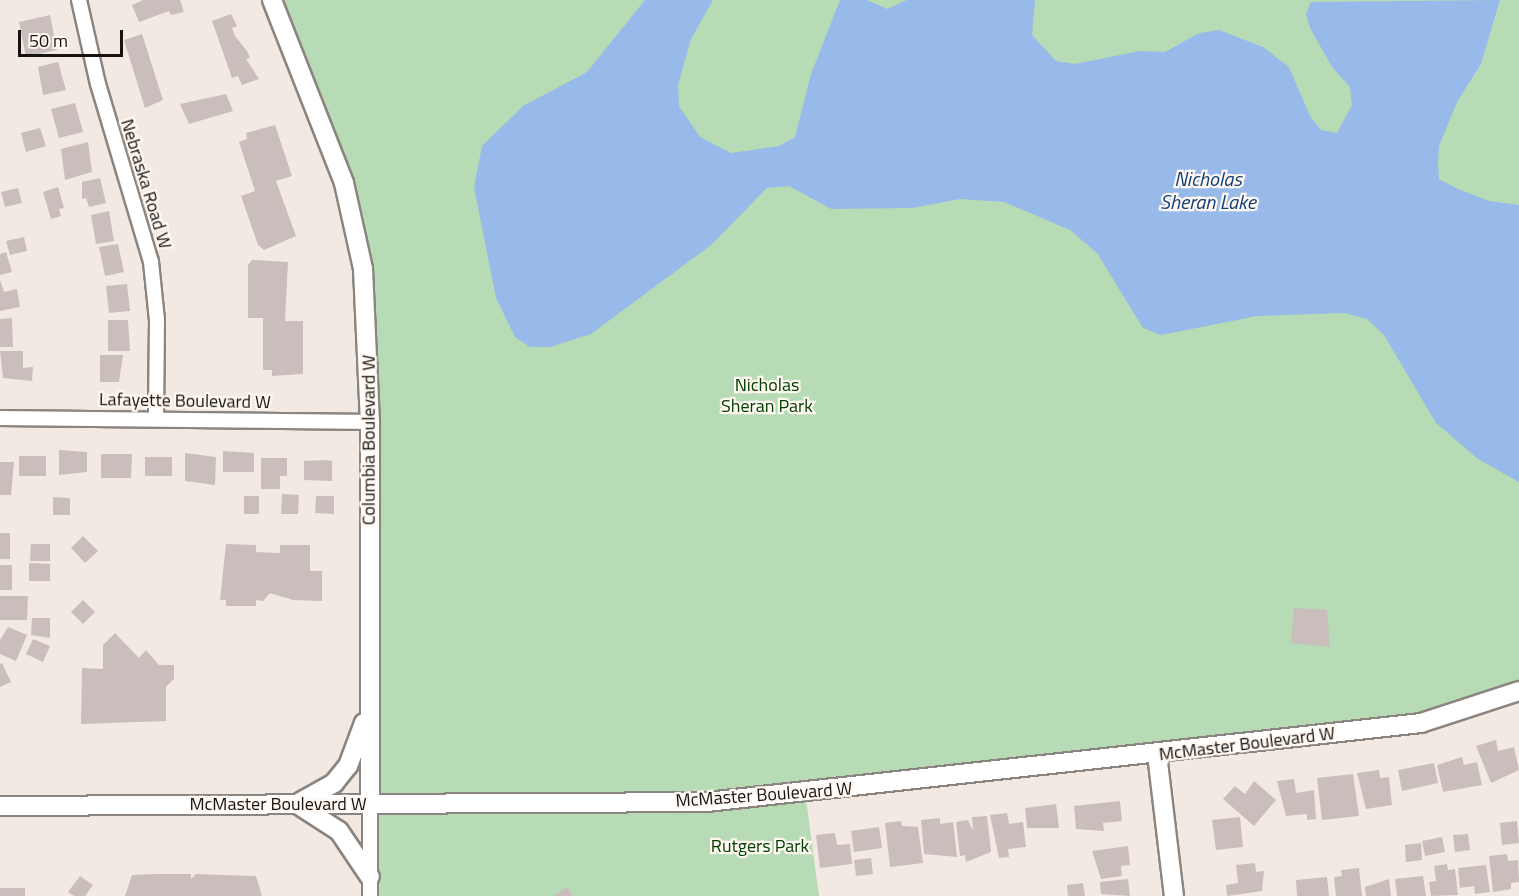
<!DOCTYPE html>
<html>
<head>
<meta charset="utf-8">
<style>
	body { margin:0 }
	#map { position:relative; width:1519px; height:896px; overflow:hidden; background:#f3e9e3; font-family:"Titillium Web",sans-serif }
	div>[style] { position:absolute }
	.green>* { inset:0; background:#b7dbb4 }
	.water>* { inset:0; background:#97baea }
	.building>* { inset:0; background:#cabebc }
	.roads { filter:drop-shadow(2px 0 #8c847e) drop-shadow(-2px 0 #8c847e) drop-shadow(0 2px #8c847e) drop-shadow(0 -2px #8c847e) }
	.minor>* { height:14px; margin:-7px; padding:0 7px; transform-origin:7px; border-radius:7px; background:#fff }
	.tertiary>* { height:18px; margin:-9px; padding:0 9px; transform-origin:9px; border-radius:9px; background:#fff }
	span { translate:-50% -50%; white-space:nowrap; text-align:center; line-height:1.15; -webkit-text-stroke:4.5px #fff7f1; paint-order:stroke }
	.street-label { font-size:18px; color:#161311 }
	.park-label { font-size:18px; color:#014001 }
	.water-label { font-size:20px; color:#103f77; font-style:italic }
	.scale { position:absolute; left:18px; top:30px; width:105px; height:27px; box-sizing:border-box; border:3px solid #161311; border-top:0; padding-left:8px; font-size:18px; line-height:21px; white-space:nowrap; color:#161311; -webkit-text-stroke:4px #fff7f1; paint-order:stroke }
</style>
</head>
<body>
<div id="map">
	<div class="green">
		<div style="clip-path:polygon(272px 0,1519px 0,1519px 687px,1421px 723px,805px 792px,819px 896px,370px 896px,369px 324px,344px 183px)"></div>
	</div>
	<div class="water">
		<div style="clip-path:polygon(645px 0,713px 0,691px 39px,678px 85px,679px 106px,700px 137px,731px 153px,779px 146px,795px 137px,811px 74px,840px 0,867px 0,887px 9px,907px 0,1035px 0,1032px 35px,1056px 61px,1075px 64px,1140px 51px,1165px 52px,1199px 33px,1219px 30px,1263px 47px,1289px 67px,1310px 116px,1321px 130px,1337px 133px,1352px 105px,1350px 87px,1332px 67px,1310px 28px,1306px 14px,1311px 2px,1500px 0,1481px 64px,1457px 102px,1439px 146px,1438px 163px,1439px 179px,1458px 189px,1489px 201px,1519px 205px,1519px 482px,1478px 459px,1436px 423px,1384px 335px,1367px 319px,1345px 313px,1257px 316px,1161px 335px,1143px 328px,1097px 253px,1070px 230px,1004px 202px,960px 199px,912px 208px,831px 209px,789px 186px,767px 188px,711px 245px,591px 334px,550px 347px,530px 347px,515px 337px,496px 298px,474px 187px,482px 146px,523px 106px,587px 72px)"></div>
	</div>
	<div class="building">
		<div style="clip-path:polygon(143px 0,180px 0,184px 12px,171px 15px,169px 11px,139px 22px,132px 5px)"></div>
		<div style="clip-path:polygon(231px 14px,237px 26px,232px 28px,235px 36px,247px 51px,250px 58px,246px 59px,259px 79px,242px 85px,238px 76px,232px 78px,212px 21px)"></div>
		<div style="clip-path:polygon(50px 15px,57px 50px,26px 57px,19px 22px)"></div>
		<div style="clip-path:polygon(142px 34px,163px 100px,145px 108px,124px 40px)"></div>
		<div style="clip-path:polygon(58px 62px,66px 90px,43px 95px,38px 67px)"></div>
		<div style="clip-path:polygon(226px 94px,233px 111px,189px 124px,180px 104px)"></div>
		<div style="clip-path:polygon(75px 103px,83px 132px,59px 138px,51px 109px)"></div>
		<div style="clip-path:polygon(275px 125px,292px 176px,276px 181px,296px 236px,264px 250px,258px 245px,241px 196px,255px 191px,239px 142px,247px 139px,246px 133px)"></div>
		<div style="clip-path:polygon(40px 128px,46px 146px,26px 152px,21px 133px)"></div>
		<div style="clip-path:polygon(88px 142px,92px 172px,65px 180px,61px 149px)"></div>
		<div style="clip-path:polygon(100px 178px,106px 203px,89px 207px,86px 198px,82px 199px,82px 182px)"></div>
		<div style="clip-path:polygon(58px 187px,64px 208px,59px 209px,61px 216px,51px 219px,43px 192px)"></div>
		<div style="clip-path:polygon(18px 188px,22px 203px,5px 207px,1px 192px)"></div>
		<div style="clip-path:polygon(109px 211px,114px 241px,96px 244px,91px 215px)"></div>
		<div style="clip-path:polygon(24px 237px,27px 251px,10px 255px,6px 241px)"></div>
		<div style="clip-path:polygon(118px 244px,124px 272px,105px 276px,99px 247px)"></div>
		<div style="clip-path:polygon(6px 252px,12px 272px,0 275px,0 254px)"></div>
		<div style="clip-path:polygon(252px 260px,288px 262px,285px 321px,303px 321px,303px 374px,272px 376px,272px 370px,263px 370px,263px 318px,248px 318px,248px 265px)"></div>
		<div style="clip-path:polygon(0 280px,4px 292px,17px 289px,20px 307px,0 311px)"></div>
		<div style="clip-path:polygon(127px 284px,130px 311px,109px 313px,106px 286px)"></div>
		<div style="clip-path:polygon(12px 318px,13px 347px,0 347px,0 319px)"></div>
		<div style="clip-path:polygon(108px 320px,128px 320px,130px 351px,108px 351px)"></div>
		<div style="clip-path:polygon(0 351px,23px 351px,23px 368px,33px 367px,32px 381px,3px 378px)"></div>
		<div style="clip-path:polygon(100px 355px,123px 355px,119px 382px,100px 382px)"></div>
		<div style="clip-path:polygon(59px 450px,87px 452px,87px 472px,59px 475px)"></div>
		<div style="clip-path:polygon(223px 451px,254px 453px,254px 472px,223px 472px)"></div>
		<div style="clip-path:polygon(185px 453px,216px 457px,215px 485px,185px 481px)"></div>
		<div style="clip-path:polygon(101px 454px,132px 454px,131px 478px,101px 478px)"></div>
		<div style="clip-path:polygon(19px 456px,46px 456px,46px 476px,19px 476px)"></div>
		<div style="clip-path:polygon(145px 457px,172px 457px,172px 476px,145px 476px)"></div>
		<div style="clip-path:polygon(261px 458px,287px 458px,287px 476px,280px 476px,280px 489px,261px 489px)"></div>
		<div style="clip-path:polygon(325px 460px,332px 461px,332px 481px,304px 480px,304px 461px)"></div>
		<div style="clip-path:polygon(0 462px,14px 462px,11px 495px,0 495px)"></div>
		<div style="clip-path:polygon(282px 494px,299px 495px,298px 514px,281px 514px)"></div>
		<div style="clip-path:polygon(244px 496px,259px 496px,259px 514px,244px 514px)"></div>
		<div style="clip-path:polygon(316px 496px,334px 496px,334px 514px,315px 513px)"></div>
		<div style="clip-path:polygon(53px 497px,70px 498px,70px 515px,53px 515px)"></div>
		<div style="clip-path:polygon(0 533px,10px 533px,10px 559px,0 559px)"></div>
		<div style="clip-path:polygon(83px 536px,98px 551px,85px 563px,71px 548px)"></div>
		<div style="clip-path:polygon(31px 544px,50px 544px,50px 561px,30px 561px)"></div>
		<div style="clip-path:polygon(226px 544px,256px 545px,256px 552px,280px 553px,280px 545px,310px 545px,310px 571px,322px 571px,322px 601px,293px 600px,270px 593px,263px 601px,256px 600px,256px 606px,226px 606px,226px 600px,220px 600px)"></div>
		<div style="clip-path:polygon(29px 563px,50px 564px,50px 581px,29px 581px)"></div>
		<div style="clip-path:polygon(0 565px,12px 565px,12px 590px,0 590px)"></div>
		<div style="clip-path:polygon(0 596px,28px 596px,27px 620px,0 620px)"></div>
		<div style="clip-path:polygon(83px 600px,95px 612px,83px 624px,71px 612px)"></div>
		<div style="clip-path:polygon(1294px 608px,1327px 610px,1330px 647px,1291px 643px)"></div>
		<div style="clip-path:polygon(32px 618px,50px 618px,50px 638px,31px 635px)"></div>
		<div style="clip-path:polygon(8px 627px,27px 635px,16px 661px,0 654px,0 640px)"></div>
		<div style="clip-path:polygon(115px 633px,139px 658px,146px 650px,159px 665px,174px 665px,174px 679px,166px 687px,166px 721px,81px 724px,82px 668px,103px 669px,103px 645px)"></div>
		<div style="clip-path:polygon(33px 639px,50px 646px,43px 662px,26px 654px)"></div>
		<div style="clip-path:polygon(2px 663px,11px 682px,0 687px,0 664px)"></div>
		<div style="clip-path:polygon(1496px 740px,1498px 751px,1514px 747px,1519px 770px,1491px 783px,1476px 746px)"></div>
		<div style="clip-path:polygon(1462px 757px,1464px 765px,1477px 762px,1482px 785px,1443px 792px,1437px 765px)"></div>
		<div style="clip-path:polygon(1434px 763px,1438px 783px,1402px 791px,1398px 770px)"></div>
		<div style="clip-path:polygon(1379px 770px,1380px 778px,1389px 777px,1392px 805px,1366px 809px,1357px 773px)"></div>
		<div style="clip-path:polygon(1353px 774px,1359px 816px,1322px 820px,1317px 778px)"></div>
		<div style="clip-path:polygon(1294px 779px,1296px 793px,1314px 790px,1316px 819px,1307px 820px,1307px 814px,1286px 816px,1277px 781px)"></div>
		<div style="clip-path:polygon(1254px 781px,1276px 800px,1254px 826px,1223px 799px,1235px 786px,1245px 794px)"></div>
		<div style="clip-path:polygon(1120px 801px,1122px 821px,1103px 823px,1104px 831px,1076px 829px,1074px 806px)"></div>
		<div style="clip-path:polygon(1056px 804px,1059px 828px,1027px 828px,1025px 808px)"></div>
		<div style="clip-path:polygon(1007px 813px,1009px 824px,1023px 822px,1026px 847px,1008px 849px,1009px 857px,999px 858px,990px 815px)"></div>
		<div style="clip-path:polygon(987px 816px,991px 852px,966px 862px,965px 855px,960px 856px,956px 822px,968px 820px,973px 831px,972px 817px)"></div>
		<div style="clip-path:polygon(1240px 817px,1243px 847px,1216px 850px,1212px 820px)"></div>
		<div style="clip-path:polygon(940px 818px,940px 824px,953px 822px,957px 857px,924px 854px,921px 820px)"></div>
		<div style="clip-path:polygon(901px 821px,902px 826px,918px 827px,923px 863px,890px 867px,885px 823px)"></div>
		<div style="clip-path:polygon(1517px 821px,1519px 843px,1502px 845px,1500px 823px)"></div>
		<div style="clip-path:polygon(879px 827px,882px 848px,854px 852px,851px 831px)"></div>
		<div style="clip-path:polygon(835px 833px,837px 845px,850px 844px,852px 864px,820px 868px,816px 835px)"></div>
		<div style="clip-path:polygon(1468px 834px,1470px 850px,1455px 852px,1453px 835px)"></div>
		<div style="clip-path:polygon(1442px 837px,1445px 852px,1425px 856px,1422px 841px)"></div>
		<div style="clip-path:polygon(1421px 843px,1422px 860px,1406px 862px,1405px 845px)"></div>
		<div style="clip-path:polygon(1128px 846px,1130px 865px,1121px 866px,1122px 876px,1101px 879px,1092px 851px)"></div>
		<div style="clip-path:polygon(1507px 854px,1508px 861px,1518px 860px,1519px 882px,1511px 883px,1511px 889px,1493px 892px,1489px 856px)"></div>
		<div style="clip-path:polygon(871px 858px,873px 874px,856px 876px,854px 860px)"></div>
		<div style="clip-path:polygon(1255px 863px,1256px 872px,1264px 871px,1262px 891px,1227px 896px,1226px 885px,1238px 883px,1236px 865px)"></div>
		<div style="clip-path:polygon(1447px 864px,1448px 870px,1455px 869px,1458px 895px,1431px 896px,1429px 882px,1436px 881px,1434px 866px)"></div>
		<div style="clip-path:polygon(1486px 865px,1490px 892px,1475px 894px,1474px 886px,1460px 888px,1458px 868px)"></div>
		<div style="clip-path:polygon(1359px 868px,1362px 896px,1336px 896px,1334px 877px,1342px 876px,1341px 870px)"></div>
		<div style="clip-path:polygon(154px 874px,191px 874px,191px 879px,196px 874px,256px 876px,262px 896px,125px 896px,132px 875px)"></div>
		<div style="clip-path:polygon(80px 876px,93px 885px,85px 896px,74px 896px,68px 892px)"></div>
		<div style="clip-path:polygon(1423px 876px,1426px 896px,1397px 896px,1395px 879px)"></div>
		<div style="clip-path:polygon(1327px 877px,1329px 896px,1297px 896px,1296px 880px)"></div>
		<div style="clip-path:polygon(1128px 879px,1130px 896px,1101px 894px,1100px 882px)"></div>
		<div style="clip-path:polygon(1389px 879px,1391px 896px,1366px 896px,1365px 887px)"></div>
		<div style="clip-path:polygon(1083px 883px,1085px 896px,1068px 896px,1067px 885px)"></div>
		<div style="clip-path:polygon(567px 887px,573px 896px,553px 896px)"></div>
		<div style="clip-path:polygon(0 888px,25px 888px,25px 896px,0 896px)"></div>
	</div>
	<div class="roads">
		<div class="minor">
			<div style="left:79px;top:0;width:86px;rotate:77.3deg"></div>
			<div style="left:98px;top:84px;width:186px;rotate:73.4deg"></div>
			<div style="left:151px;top:262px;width:58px;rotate:84.1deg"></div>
			<div style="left:157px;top:320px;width:97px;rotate:90.6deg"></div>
			<div style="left:0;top:418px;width:370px;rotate:0.6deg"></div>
			<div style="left:370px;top:804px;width:92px;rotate:90deg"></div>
		</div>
		<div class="tertiary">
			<div style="left:272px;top:0;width:197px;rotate:68.5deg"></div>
			<div style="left:344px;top:183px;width:88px;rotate:77.5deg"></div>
			<div style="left:363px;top:269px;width:153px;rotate:87.4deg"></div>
			<div style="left:370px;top:422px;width:382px;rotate:90deg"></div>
			<div style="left:1157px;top:754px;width:143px;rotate:83.2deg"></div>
			<div style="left:300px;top:802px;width:39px;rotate:-29deg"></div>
			<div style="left:334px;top:783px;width:22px;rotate:-51deg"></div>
			<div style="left:348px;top:766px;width:46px;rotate:-69.6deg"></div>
			<div style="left:0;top:806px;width:707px;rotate:-0.32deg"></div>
			<div style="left:707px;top:802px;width:718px;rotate:-6.31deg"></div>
			<div style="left:1421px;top:723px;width:103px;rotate:-18.1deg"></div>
			<div style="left:300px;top:806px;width:46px;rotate:32.7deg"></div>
			<div style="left:339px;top:831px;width:55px;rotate:56deg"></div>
		</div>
	</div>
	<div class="street-label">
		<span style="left:146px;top:184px;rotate:73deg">Nebraska Road W</span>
		<span style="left:185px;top:401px;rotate:1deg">Lafayette Boulevard W</span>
		<span style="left:369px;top:440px;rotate:-90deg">Columbia Boulevard W</span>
		<span style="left:1247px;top:744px;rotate:-7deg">McMaster Boulevard W</span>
		<span style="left:764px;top:795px;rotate:-4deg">McMaster Boulevard W</span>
		<span style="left:278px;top:804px">McMaster Boulevard W</span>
	</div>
	<div class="park-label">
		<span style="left:767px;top:396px">Nicholas<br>Sheran Park</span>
		<span style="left:760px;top:846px">Rutgers Park</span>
	</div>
	<div class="water-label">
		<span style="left:1208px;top:190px">Nicholas<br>Sheran Lake</span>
	</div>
	<div class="scale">50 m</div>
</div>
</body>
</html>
